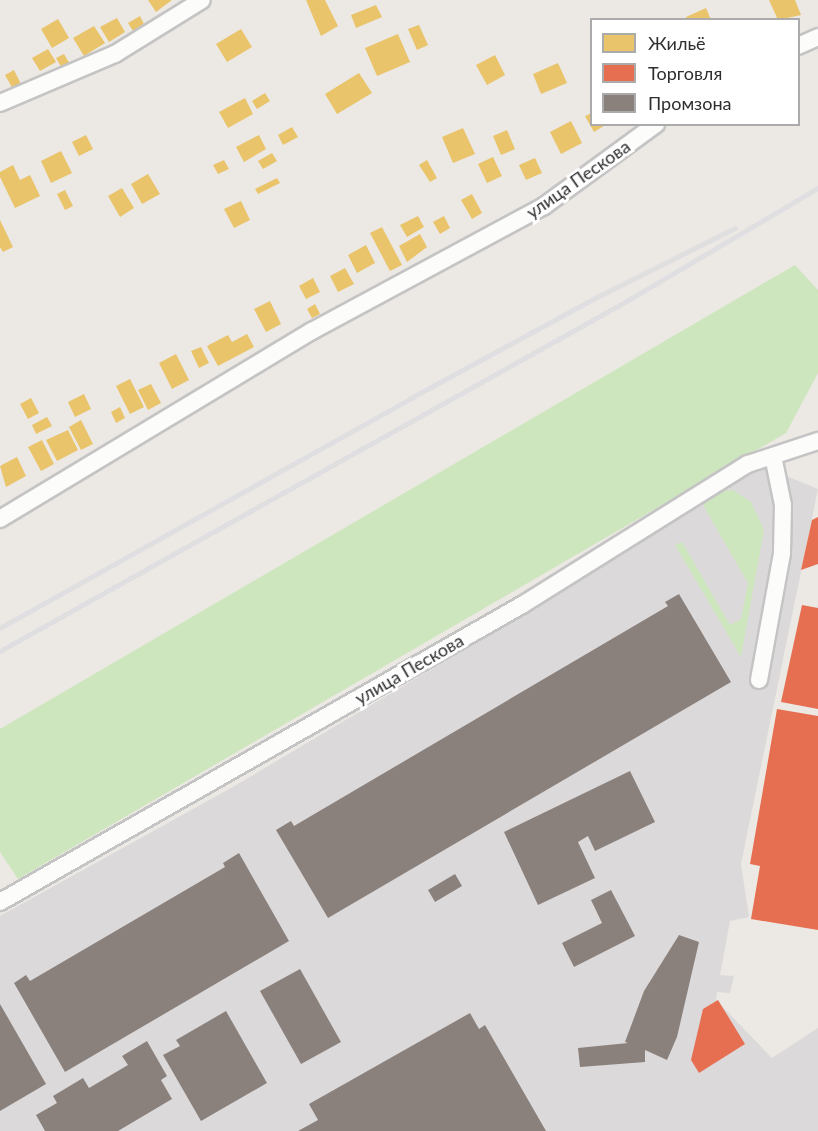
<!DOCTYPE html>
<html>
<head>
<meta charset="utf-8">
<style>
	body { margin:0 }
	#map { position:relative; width:818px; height:1131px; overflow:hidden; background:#ece8e4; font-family:Lato,sans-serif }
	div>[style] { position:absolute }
	.industrial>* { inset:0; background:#dcd9db }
	.green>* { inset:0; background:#cee6be }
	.homes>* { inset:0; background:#e9c46a }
	.shops>* { inset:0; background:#e76f51 }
	.industry>* { inset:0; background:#8a817c }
	.roads { filter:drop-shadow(2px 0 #c5c4c5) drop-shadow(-2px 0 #c5c4c5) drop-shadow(0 2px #c5c4c5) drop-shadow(0 -2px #c5c4c5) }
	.minor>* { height:16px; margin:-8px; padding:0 8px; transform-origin:8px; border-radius:8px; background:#fcfcfb }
	.rail>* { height:4.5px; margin:-2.25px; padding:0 2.25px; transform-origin:2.25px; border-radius:2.25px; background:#dfdfe1 }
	span { translate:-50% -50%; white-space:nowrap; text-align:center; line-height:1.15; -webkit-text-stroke:6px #fff; paint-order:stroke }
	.street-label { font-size:18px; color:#2e2e2e }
	.legend { position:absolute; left:590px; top:18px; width:210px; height:108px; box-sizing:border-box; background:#fff; border:2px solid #ababab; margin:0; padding:8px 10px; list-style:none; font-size:18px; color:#2e2e2e }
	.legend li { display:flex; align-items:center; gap:12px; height:30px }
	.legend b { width:30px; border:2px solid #ababab }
</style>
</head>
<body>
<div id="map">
	<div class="industrial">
		<div style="clip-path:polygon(762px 466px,818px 489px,741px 864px,749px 917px,730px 921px,720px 975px,734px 976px,730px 993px,717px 992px,716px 1000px,772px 1058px,818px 1028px,818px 1131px,0 1131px,0 916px,231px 788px,452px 657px)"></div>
	</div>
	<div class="green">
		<div style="clip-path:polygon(795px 265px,818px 290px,818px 373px,786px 433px,18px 879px,0 852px,0 729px)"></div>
		<div style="clip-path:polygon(733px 490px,751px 502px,764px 530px,741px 657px,675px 545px,682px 542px,730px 625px,741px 619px,748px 583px,703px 505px,712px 492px)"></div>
	</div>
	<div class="homes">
		<div style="clip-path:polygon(148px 0,172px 0,156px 12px)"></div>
		<div style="clip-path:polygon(306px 0,325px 0,338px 26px,321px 36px)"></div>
		<div style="clip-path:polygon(769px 0,795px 0,801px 15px,778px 20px)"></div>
		<div style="clip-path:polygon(376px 5px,382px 17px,356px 28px,351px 15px)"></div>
		<div style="clip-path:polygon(706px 8px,711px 20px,687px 20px,686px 17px)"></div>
		<div style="clip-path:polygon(140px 16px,144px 24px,133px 31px,128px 23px)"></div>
		<div style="clip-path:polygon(117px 18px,125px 32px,109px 42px,100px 27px)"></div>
		<div style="clip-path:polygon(58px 19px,69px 38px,52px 48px,41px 29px)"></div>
		<div style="clip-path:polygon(419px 25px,428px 45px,417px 50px,408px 29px)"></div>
		<div style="clip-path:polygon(94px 26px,105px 43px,84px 56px,73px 38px)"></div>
		<div style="clip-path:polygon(241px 29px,252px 47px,227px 62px,216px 44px)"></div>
		<div style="clip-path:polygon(398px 34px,410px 62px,377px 76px,365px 48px)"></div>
		<div style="clip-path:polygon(48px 49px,56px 62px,40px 71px,32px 58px)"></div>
		<div style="clip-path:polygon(64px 54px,71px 66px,63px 70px,56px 58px)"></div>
		<div style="clip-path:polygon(495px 55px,505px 75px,487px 85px,476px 65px)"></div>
		<div style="clip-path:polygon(558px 63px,567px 83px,541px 94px,533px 74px)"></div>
		<div style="clip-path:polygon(14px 70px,21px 84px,13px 89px,5px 75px)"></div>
		<div style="clip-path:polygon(359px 73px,372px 93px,337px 114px,325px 94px)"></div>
		<div style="clip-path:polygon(265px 93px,270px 101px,257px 109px,252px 101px)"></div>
		<div style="clip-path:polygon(245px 98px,253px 114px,228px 128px,219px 112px)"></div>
		<div style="clip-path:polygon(592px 113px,592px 124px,607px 124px,594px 132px,585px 116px)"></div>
		<div style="clip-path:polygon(571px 121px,582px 143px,561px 154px,550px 132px)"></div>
		<div style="clip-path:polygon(292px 127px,298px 137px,283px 145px,278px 135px)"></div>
		<div style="clip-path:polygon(463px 128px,475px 154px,453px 163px,442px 137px)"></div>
		<div style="clip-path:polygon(507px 130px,515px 149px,501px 155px,493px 136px)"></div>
		<div style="clip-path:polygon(86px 135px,93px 149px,79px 156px,72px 142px)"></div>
		<div style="clip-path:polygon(259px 135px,266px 149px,244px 162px,236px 147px)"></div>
		<div style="clip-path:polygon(61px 151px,72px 173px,51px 183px,41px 161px)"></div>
		<div style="clip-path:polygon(272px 153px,277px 161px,263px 169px,258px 161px)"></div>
		<div style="clip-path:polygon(493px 157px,502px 176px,487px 183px,478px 164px)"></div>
		<div style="clip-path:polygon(535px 158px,542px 173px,526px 180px,519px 165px)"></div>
		<div style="clip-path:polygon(224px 160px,229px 169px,218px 174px,213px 165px)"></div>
		<div style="clip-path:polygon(427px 160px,437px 178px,430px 182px,419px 165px)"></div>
		<div style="clip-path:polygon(13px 165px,20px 180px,30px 175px,40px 196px,15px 208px,0 177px,0 172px)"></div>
		<div style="clip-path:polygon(148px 174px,160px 194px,142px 204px,131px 184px)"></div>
		<div style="clip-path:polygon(277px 178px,280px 183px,258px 194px,255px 189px)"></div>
		<div style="clip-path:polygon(122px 188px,134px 208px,120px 217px,108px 196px)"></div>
		<div style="clip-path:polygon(65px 190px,73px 206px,65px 210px,57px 194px)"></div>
		<div style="clip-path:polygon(472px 194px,482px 213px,472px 219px,461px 200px)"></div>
		<div style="clip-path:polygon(241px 201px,250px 220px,234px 228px,224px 209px)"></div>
		<div style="clip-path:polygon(418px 216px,424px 227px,407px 237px,400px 225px)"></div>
		<div style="clip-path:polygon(444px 216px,450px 228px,440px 234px,433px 222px)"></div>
		<div style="clip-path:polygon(0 220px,13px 247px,3px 252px,0 247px)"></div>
		<div style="clip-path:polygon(382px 227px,402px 265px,390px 271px,370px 233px)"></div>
		<div style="clip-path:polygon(420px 234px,427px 247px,407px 262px,399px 246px)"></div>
		<div style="clip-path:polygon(366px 245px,375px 263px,357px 273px,348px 255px)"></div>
		<div style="clip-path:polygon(345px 268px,354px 284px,338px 292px,330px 276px)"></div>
		<div style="clip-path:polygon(313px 278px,320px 292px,306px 299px,299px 286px)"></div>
		<div style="clip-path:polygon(270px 301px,281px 324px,266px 332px,254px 309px)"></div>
		<div style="clip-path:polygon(315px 304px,320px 314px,312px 318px,307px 309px)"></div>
		<div style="clip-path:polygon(247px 334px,254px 347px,218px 366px,207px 346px,228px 335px,232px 342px)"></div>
		<div style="clip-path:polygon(201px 347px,209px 363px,199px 368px,191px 351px)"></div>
		<div style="clip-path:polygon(176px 354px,189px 380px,172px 389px,159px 363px)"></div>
		<div style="clip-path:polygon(130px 379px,144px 407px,130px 414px,116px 386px)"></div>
		<div style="clip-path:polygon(151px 384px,161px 403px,148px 410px,138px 390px)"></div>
		<div style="clip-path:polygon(84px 394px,91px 409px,75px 417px,68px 402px)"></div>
		<div style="clip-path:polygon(31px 398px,39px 413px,28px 419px,20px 404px)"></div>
		<div style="clip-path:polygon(120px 407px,125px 418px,116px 423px,111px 412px)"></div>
		<div style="clip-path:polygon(47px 417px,52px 426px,36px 434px,32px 425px)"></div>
		<div style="clip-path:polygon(81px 420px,93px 444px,81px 450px,69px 427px)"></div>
		<div style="clip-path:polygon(68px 430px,78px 450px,57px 461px,46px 440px)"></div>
		<div style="clip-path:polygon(42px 440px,54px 464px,41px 471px,28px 447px)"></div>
		<div style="clip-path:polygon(17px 457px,26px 476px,6px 487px,0 466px)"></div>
	</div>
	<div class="shops">
		<div style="clip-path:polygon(818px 517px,818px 564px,801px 570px,812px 520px)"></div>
		<div style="clip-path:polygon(802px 605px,818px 608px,818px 709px,781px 702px)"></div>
		<div style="clip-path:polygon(777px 709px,818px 716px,818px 930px,751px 919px,760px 866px,750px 864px)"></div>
		<div style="clip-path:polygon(718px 1000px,745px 1044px,699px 1073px,691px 1060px,703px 1009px)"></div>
	</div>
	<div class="industry">
		<div style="clip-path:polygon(679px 594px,731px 682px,328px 918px,276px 830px,291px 821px,294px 826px,668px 606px,665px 602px)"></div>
		<div style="clip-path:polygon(630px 771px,655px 822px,595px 851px,588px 836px,578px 842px,595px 878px,538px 905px,504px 832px)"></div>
		<div style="clip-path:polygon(239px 853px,289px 941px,65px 1072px,14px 983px,26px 975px,30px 981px,225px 867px,223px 863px)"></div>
		<div style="clip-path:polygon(455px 874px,462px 886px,435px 902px,428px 890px)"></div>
		<div style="clip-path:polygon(611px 890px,635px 936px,574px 967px,562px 943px,602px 923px,591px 900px)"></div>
		<div style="clip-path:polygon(679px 935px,699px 942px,677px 1037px,667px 1060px,645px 1050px,645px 1062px,580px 1067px,578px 1048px,628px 1043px,625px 1042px,644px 991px)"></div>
		<div style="clip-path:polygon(300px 969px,341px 1042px,301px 1064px,260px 991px)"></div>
		<div style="clip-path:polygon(0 1004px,46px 1084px,0 1111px)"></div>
		<div style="clip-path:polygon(226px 1011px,267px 1083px,201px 1121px,163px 1055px,180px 1046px,176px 1040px)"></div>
		<div style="clip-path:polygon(470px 1013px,479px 1029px,485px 1025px,546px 1131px,298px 1131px,318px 1120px,309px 1104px)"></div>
		<div style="clip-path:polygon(147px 1041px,167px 1076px,161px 1080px,172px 1099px,118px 1131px,45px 1131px,36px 1115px,57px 1103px,53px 1096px,83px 1078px,89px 1088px,128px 1065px,122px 1056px)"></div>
	</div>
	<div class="roads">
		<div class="minor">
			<div style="left:798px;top:46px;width:22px;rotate:-24deg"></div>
			<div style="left:0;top:103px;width:125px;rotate:-23.1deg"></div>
			<div style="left:115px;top:54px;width:102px;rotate:-31.8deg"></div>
			<div style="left:0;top:519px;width:364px;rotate:-31.1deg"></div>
			<div style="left:312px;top:331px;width:264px;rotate:-28.3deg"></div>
			<div style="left:544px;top:206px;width:139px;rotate:-36.2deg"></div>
			<div style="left:759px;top:680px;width:129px;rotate:-79.7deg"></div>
			<div style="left:782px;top:553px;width:48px;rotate:-88.8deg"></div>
			<div style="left:783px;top:505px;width:50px;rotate:-101.5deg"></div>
			<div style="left:0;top:902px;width:601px;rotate:-29.64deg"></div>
			<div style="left:522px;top:605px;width:266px;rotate:-32deg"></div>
			<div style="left:748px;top:464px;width:74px;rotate:-18.2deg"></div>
		</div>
	</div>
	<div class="rail">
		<div style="left:0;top:628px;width:471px;rotate:-29.2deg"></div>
		<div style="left:411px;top:398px;width:214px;rotate:-28.5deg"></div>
		<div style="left:599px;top:296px;width:152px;rotate:-26.6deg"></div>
		<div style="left:0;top:651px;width:716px;rotate:-29.18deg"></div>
		<div style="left:625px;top:302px;width:224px;rotate:-30.6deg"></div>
	</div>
	<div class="street-label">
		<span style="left:578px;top:179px;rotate:-35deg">улица Пескова</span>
		<span style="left:409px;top:669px;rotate:-30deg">улица Пескова</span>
	</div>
	<ul class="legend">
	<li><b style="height:16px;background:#e9c46a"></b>Жильё</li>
	<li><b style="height:16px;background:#e76f51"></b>Торговля</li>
	<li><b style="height:16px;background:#8a817c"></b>Промзона</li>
	</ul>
</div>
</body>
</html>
